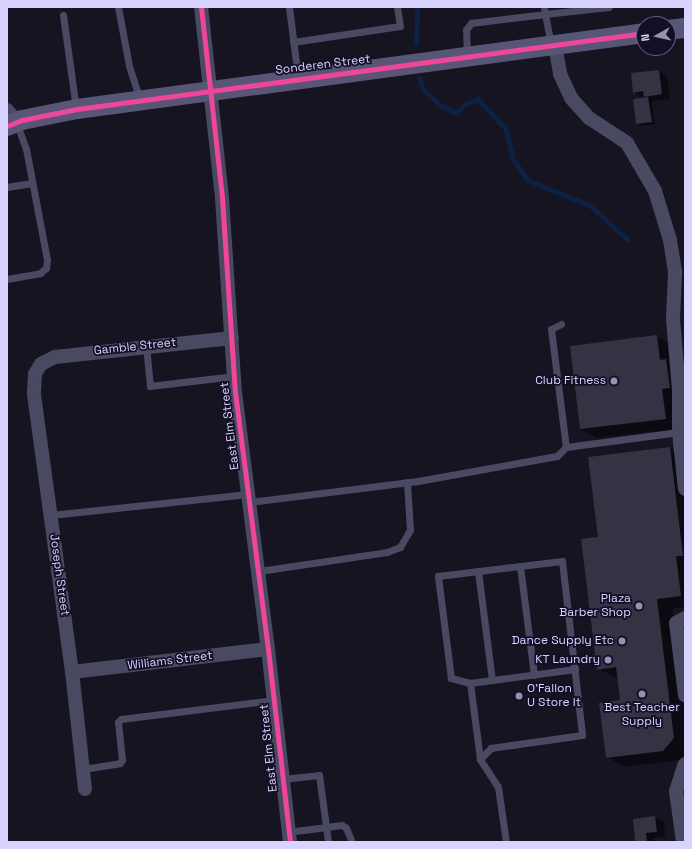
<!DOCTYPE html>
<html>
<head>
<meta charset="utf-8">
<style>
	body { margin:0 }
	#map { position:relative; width:692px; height:849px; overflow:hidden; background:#161421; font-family:"Space Grotesk",sans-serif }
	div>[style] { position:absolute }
	.shadow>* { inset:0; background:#0007 }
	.stream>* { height:4.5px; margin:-2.25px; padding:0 2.25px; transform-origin:2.25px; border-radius:2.25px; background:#0d2144 }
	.building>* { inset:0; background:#343243 }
	.lane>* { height:7px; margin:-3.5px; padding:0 3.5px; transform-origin:3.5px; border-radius:3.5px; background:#4a4962 }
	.street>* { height:14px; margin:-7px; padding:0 7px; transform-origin:7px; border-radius:7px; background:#4a4962 }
	.secondary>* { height:20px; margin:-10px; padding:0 10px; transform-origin:10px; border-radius:10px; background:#575674 }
	.cycleway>* { height:5px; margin:-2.5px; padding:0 2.5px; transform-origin:2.5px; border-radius:2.5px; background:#ed469a }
	.dots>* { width:11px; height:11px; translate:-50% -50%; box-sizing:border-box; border:2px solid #130f26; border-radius:50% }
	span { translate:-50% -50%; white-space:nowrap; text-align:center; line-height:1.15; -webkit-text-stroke:3.5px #130f26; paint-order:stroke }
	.street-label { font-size:12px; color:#d9d4ff }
	.poi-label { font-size:12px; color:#d9d4ff }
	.right { translate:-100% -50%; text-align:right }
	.left { translate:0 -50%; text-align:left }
	.frame { position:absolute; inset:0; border:8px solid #d9d4ff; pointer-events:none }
	.north { position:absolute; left:636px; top:16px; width:40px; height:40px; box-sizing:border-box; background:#130f26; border:1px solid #625e7d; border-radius:50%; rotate:262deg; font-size:11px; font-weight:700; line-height:16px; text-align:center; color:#d9d4ff }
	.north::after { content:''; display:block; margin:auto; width:14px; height:18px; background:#9591b1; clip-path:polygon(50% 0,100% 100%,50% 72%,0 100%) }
</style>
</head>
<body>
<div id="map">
	<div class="shadow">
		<div style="clip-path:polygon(659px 71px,667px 76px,670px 99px,652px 101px,655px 124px,641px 126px,637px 123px,645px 99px,634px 92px)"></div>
		<div style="clip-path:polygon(657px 336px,673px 346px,682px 428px,597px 438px,581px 429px)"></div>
		<div style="clip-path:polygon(669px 448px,685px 457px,685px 607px,673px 608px,685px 706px,685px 754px,680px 760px,624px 767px,607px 757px,621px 701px,618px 678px,598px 669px,599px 538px)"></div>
		<div style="clip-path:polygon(655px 817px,664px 822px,665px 836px,654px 838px,654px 842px,636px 842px,634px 820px)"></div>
	</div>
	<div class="stream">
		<div style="left:416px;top:44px;width:37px;rotate:-88deg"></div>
		<div style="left:420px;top:78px;width:11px;rotate:75deg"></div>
		<div style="left:423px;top:89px;width:25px;rotate:42deg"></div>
		<div style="left:442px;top:106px;width:16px;rotate:27deg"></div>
		<div style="left:456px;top:113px;width:13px;rotate:-45deg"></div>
		<div style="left:465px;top:104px;width:14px;rotate:-21deg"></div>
		<div style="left:478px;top:99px;width:41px;rotate:47deg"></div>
		<div style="left:506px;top:129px;width:32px;rotate:76deg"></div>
		<div style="left:514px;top:160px;width:24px;rotate:55deg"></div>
		<div style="left:528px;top:180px;width:68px;rotate:22.4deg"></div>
		<div style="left:591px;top:206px;width:49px;rotate:42.5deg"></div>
	</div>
	<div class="building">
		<div style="clip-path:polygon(659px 70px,662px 94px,644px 97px,643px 91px,633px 93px,631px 73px)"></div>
		<div style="clip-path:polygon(648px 97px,652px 122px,636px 124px,633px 99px)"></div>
		<div style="clip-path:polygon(657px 335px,660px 360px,666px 359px,670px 388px,662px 389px,666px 419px,580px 429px,570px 346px)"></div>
		<div style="clip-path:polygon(670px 447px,683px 556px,676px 556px,681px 596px,657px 599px,674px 738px,663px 751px,606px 758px,599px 703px,620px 700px,616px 667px,597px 670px,581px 539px,598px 537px,588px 457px)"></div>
		<div style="clip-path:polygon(655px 816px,657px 832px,646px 833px,647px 842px,635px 842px,633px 819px)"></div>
	</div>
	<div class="lane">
		<div style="left:118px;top:7px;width:60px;rotate:79.4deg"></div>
		<div style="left:129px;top:66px;width:36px;rotate:72deg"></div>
		<div style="left:289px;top:7px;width:72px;rotate:82.8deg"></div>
		<div style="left:544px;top:7px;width:7px;rotate:82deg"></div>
		<div style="left:545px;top:14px;width:64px;rotate:-6.2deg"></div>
		<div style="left:63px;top:15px;width:95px;rotate:82.1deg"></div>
		<div style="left:293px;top:42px;width:108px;rotate:-8.5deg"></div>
		<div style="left:400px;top:26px;width:19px;rotate:-99deg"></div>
		<div style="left:467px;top:56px;width:26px;rotate:-92deg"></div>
		<div style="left:466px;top:30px;width:9px;rotate:-54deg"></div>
		<div style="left:471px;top:23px;width:75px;rotate:-6.9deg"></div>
		<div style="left:545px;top:14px;width:31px;rotate:79deg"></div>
		<div style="left:7px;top:187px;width:24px;rotate:-9deg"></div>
		<div style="left:7px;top:279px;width:34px;rotate:-10deg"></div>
		<div style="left:40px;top:273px;width:8px;rotate:-40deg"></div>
		<div style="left:46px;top:268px;width:8px;rotate:-83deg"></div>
		<div style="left:47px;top:260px;width:113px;rotate:-100.7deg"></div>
		<div style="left:26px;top:149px;width:27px;rotate:-110deg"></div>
		<div style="left:561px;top:324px;width:11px;rotate:153deg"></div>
		<div style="left:551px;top:329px;width:119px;rotate:82.8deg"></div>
		<div style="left:566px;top:447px;width:114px;rotate:-7.6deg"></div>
		<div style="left:146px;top:346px;width:40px;rotate:84.3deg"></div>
		<div style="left:150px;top:386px;width:85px;rotate:-6.8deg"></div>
		<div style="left:249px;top:502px;width:170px;rotate:-7.1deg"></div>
		<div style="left:418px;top:481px;width:141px;rotate:-10.2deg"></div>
		<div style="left:557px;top:456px;width:13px;rotate:-45deg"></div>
		<div style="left:51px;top:515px;width:198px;rotate:-6.1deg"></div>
		<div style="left:520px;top:566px;width:110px;rotate:82.7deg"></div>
		<div style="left:259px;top:571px;width:129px;rotate:-8.4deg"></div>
		<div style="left:387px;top:552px;width:14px;rotate:-21deg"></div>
		<div style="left:400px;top:547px;width:20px;rotate:-60deg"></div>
		<div style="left:410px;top:530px;width:48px;rotate:-93.6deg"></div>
		<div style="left:478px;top:571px;width:110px;rotate:82.7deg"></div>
		<div style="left:470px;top:683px;width:20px;rotate:-165deg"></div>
		<div style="left:451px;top:678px;width:103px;rotate:-97.3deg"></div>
		<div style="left:438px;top:576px;width:125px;rotate:-6.9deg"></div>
		<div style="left:562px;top:561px;width:175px;rotate:83.4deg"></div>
		<div style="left:582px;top:735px;width:92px;rotate:171.9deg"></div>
		<div style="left:491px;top:748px;width:16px;rotate:135deg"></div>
		<div style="left:83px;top:769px;width:37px;rotate:-9deg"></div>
		<div style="left:120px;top:763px;width:4px;rotate:-56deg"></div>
		<div style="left:122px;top:760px;width:38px;rotate:-96deg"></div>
		<div style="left:118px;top:722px;width:4px;rotate:-45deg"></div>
		<div style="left:121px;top:719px;width:154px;rotate:-7.1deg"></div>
		<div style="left:282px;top:779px;width:37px;rotate:-6deg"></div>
		<div style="left:319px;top:775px;width:68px;rotate:82.3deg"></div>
		<div style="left:288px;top:832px;width:54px;rotate:-7.4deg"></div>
		<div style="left:342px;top:825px;width:5px;rotate:37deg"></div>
		<div style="left:346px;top:828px;width:15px;rotate:67deg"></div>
		<div style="left:506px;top:842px;width:56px;rotate:-98.3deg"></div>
		<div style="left:498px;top:787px;width:33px;rotate:-123deg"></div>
		<div style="left:480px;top:759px;width:77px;rotate:-97.5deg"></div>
		<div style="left:470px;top:683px;width:106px;rotate:-7.6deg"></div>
	</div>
	<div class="street">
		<div style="left:201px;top:7px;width:192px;rotate:83.7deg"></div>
		<div style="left:222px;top:198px;width:194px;rotate:86.2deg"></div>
		<div style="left:235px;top:392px;width:259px;rotate:82.7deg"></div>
		<div style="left:268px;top:649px;width:194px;rotate:83.5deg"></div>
		<div style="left:555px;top:45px;width:29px;rotate:80deg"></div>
		<div style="left:560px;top:74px;width:26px;rotate:65deg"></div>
		<div style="left:571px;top:98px;width:27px;rotate:48deg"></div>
		<div style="left:589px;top:118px;width:45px;rotate:33.3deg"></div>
		<div style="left:627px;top:143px;width:56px;rotate:59.7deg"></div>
		<div style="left:655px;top:191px;width:51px;rotate:73deg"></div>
		<div style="left:670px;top:240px;width:33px;rotate:81deg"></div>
		<div style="left:675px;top:273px;width:46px;rotate:92.5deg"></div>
		<div style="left:673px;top:319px;width:71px;rotate:85.2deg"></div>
		<div style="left:679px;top:390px;width:42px;rotate:90deg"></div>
		<div style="left:679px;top:432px;width:57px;rotate:84deg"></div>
		<div style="left:7px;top:110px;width:16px;rotate:50deg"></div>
		<div style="left:685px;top:618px;width:10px;rotate:151deg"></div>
		<div style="left:676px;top:623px;width:73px;rotate:82.9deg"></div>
		<div style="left:72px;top:672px;width:197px;rotate:-6.7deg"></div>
		<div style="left:85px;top:789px;width:118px;rotate:-96.3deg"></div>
		<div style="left:72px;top:672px;width:282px;rotate:-97.8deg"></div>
		<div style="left:34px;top:393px;width:19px;rotate:-87deg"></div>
		<div style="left:35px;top:374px;width:12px;rotate:-59deg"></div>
		<div style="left:41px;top:364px;width:16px;rotate:-27deg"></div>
		<div style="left:55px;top:357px;width:178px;rotate:-6.1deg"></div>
		<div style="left:683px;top:842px;width:51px;rotate:-97.8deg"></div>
		<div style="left:676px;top:791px;width:28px;rotate:-72deg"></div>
	</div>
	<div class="secondary">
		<div style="left:668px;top:30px;width:17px;rotate:-7deg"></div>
		<div style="left:7px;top:126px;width:16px;rotate:-22deg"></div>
		<div style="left:22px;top:120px;width:56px;rotate:-11.3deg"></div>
		<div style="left:77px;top:109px;width:572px;rotate:-7.63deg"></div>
	</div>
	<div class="cycleway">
		<div style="left:201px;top:7px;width:192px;rotate:83.7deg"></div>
		<div style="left:222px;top:198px;width:194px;rotate:86.2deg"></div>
		<div style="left:235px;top:392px;width:259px;rotate:82.7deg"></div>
		<div style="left:268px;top:649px;width:194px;rotate:83.5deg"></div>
		<div style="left:7px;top:126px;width:16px;rotate:-22deg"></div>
		<div style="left:22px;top:120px;width:56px;rotate:-11.3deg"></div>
		<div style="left:77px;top:109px;width:572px;rotate:-7.63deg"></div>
	</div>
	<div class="dots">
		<div style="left:614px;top:381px;background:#9591b1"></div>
		<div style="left:639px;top:606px;background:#9591b1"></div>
		<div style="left:622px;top:641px;background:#9591b1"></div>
		<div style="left:608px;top:660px;background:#9591b1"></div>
		<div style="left:642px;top:694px;background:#9591b1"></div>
		<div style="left:519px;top:696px;background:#9591b1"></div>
	</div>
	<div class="street-label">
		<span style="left:323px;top:65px;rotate:-7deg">Sonderen Street</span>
		<span style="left:135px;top:347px;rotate:-6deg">Gamble Street</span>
		<span style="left:230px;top:426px;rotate:-97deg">East Elm Street</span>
		<span style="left:59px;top:575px;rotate:82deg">Joseph Street</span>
		<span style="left:170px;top:661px;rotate:-7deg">Williams Street</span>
		<span style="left:269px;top:748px;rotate:-96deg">East Elm Street</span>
	</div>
	<div class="poi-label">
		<span class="right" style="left:606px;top:381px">Club Fitness</span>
		<span class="right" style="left:631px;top:606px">Plaza<br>Barber Shop</span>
		<span class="right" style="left:614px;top:641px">Dance Supply Etc</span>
		<span class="right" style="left:600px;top:660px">KT Laundry</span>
		<span class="left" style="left:527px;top:696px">O'Fallon<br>U Store It</span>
		<span style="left:642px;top:715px">Best Teacher<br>Supply</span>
	</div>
	<div class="frame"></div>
	<div class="north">N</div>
</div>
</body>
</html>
